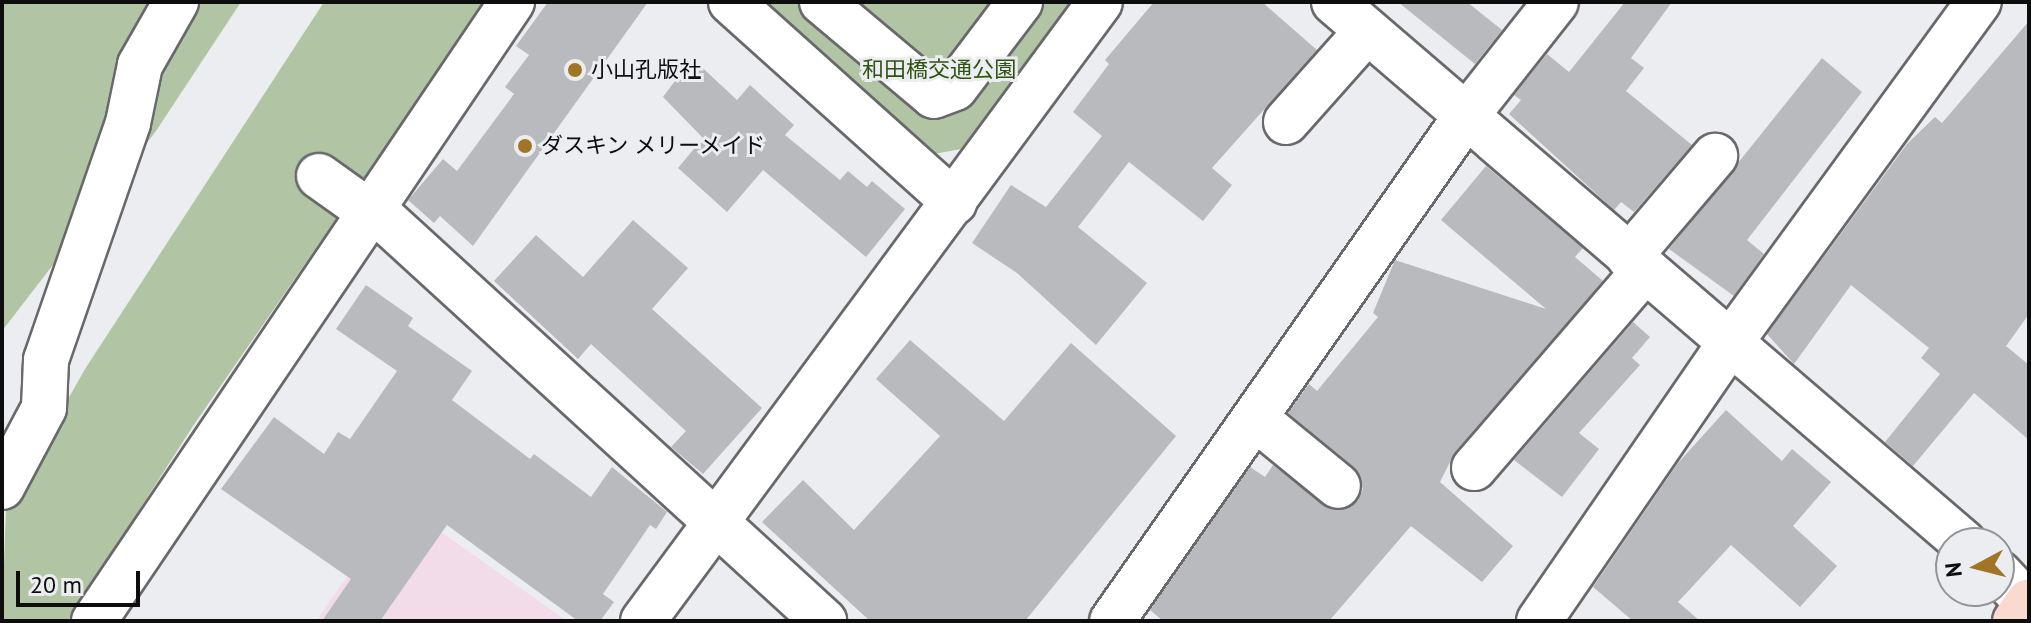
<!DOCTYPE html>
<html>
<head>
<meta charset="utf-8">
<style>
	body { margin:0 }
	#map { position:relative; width:2031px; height:623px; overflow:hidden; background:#ecedf0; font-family:"PT Sans","Noto Sans JP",sans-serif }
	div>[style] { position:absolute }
	.commercial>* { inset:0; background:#f2dce9 }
	.green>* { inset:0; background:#b1c5a5 }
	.building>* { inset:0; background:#b9babd }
	.roads { filter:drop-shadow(2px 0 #69696c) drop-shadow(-2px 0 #69696c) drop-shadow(0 2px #69696c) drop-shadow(0 -2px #69696c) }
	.minor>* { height:44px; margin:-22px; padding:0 22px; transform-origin:22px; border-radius:22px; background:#fff }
	.major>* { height:44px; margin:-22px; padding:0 22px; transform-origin:22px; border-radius:22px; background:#fad9ce }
	.dots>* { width:22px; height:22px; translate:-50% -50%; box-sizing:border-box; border:4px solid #ecedf0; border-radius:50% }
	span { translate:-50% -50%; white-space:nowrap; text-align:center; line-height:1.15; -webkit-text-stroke:6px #ecedf0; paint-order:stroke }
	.poi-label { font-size:22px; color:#0d0d0e }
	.left { translate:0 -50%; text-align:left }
	.park-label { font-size:22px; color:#2f5212 }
	.frame { position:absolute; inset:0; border:4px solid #0d0d0e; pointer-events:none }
	.north { position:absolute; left:1935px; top:527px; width:80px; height:80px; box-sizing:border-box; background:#ecedf0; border:2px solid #939396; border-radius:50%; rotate:263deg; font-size:22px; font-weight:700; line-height:32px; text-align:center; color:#0d0d0e }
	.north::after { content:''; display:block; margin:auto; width:28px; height:36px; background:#a17526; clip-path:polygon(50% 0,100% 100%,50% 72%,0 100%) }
	.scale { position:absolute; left:16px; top:571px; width:124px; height:36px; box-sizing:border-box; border:4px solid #0d0d0e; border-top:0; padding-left:10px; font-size:24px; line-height:28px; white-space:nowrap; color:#0d0d0e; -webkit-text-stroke:6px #ecedf0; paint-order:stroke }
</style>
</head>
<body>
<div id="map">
	<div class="commercial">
		<div style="clip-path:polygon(399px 502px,567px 621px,316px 621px)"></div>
	</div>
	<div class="green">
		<div style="clip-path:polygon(2px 2px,241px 2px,156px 131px,2px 331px)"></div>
		<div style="clip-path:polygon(324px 2px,486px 2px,193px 426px,68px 621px,2px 621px,6px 509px,85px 369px)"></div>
		<div style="clip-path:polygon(759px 2px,1073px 2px,961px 149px,934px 154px)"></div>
	</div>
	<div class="building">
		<div style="clip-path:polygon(548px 2px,648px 2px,473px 246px,440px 216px,434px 223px,408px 200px,443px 159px,457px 171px,514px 94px,505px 87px,529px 55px,516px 46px)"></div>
		<div style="clip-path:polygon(1154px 2px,1262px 2px,1317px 50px,1212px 168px,1232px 185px,1203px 221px,1129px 162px,1078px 227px,1147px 283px,1096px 345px,1017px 273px,972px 243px,1011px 185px,1046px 207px,1102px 136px,1073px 112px,1109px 64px,1105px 60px)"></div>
		<div style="clip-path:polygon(1398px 2px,1467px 2px,1502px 30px,1475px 64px)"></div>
		<div style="clip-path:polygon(1625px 2px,1672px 2px,1631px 58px,1644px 68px,1626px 91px,1692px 145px,1634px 212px,1621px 202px,1614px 210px,1509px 114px,1521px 100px,1514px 95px,1547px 54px,1569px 72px)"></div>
		<div style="clip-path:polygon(2029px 21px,2029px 314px,2006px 346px,2029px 365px,2029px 440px,1974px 393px,1913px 466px,1885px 442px,1940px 374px,1921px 358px,1929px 348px,1851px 285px,1794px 364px,1767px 334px,1907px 144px,1935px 117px,1942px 123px)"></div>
		<div style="clip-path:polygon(692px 58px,737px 100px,750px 85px,794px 125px,785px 135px,840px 180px,848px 171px,867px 187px,872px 181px,905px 209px,866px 257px,763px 170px,727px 212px,678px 168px,703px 138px,663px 97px)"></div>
		<div style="clip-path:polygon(1822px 58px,1862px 92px,1747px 240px,1764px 254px,1734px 296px,1669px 249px)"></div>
		<div style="clip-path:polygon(1486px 166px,1583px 248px,1575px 257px,1603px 281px,1455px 452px,1440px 482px,1513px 546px,1482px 582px,1411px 526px,1329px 621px,1163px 621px,1150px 610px,1250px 467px,1265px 477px,1273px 465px,1333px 510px,1358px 501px,1363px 489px,1354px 467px,1288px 413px,1309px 384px,1317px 391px,1378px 317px,1373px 313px,1395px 260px,1546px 309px,1441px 220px)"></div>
		<div style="clip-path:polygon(633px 220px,688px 268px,652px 309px,762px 408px,703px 474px,671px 447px,686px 431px,591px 344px,578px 359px,494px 281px,536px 235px,583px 277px)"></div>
		<div style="clip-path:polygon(366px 285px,413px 318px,408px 326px,472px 371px,452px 400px,530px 459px,534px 454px,591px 497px,612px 467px,667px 512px,656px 529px,650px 525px,603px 594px,614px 602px,600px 621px,578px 621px,447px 525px,380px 621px,322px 621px,351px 579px,221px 489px,274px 417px,324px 454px,338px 432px,350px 439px,397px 371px,336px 329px)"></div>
		<div style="clip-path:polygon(1633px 322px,1650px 337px,1632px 358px,1640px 365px,1579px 433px,1599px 449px,1562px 497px,1514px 460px)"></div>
		<div style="clip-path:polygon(910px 340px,1004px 421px,1071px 343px,1176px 436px,1025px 621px,870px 621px,762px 522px,803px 480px,854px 530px,940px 436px,876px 379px)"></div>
		<div style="clip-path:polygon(1726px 410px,1782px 461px,1792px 449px,1831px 482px,1793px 526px,1837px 566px,1800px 607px,1731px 545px,1678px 602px,1700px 621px,1633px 621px,1593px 587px,1678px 463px)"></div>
	</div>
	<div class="roads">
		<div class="minor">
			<div style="left:731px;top:2px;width:300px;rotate:41.9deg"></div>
			<div style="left:822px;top:2px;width:146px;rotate:40deg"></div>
			<div style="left:934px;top:96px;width:22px;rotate:-21deg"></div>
			<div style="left:955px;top:88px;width:108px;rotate:-52.9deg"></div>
			<div style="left:1334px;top:2px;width:830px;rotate:40.65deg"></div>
			<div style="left:1286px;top:122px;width:122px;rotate:-48.3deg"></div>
			<div style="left:319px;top:176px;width:60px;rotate:35.5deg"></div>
			<div style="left:371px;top:207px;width:614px;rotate:42.42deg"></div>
			<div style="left:1629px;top:257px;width:133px;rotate:-49.6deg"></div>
			<div style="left:1255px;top:418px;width:107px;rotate:39.3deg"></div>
			<div style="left:1474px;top:468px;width:262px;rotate:-49.2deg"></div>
			<div style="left:2px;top:487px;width:89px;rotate:-62deg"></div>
			<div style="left:44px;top:408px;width:48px;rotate:-87.6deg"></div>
			<div style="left:46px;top:360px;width:251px;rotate:-70.9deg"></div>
			<div style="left:128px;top:123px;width:59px;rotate:-78.3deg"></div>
			<div style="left:140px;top:65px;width:73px;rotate:-60.3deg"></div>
			<div style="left:1999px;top:573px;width:44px;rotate:46.8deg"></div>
			<div style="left:94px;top:621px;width:747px;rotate:-55.97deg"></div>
			<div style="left:643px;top:621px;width:769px;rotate:-53.56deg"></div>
			<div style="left:1112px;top:621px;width:617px;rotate:-54.97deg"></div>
			<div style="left:1466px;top:116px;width:145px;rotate:-51.7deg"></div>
			<div style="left:1539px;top:621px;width:337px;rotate:-55.5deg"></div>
			<div style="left:1730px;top:343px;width:422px;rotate:-53.9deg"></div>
		</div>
		<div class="major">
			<div style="left:2015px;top:621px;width:24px;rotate:-55deg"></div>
		</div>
	</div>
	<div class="dots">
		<div style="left:575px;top:70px;background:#a17526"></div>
		<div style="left:525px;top:146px;background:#a17526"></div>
	</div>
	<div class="poi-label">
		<span class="left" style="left:591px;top:70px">小山孔版社</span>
		<span class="left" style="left:541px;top:146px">ダスキン メリーメイド</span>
	</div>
	<div class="park-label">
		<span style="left:939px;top:70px">和田橋交通公園</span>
	</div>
	<div class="frame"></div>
	<div class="north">N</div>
	<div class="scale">20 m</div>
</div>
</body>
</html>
